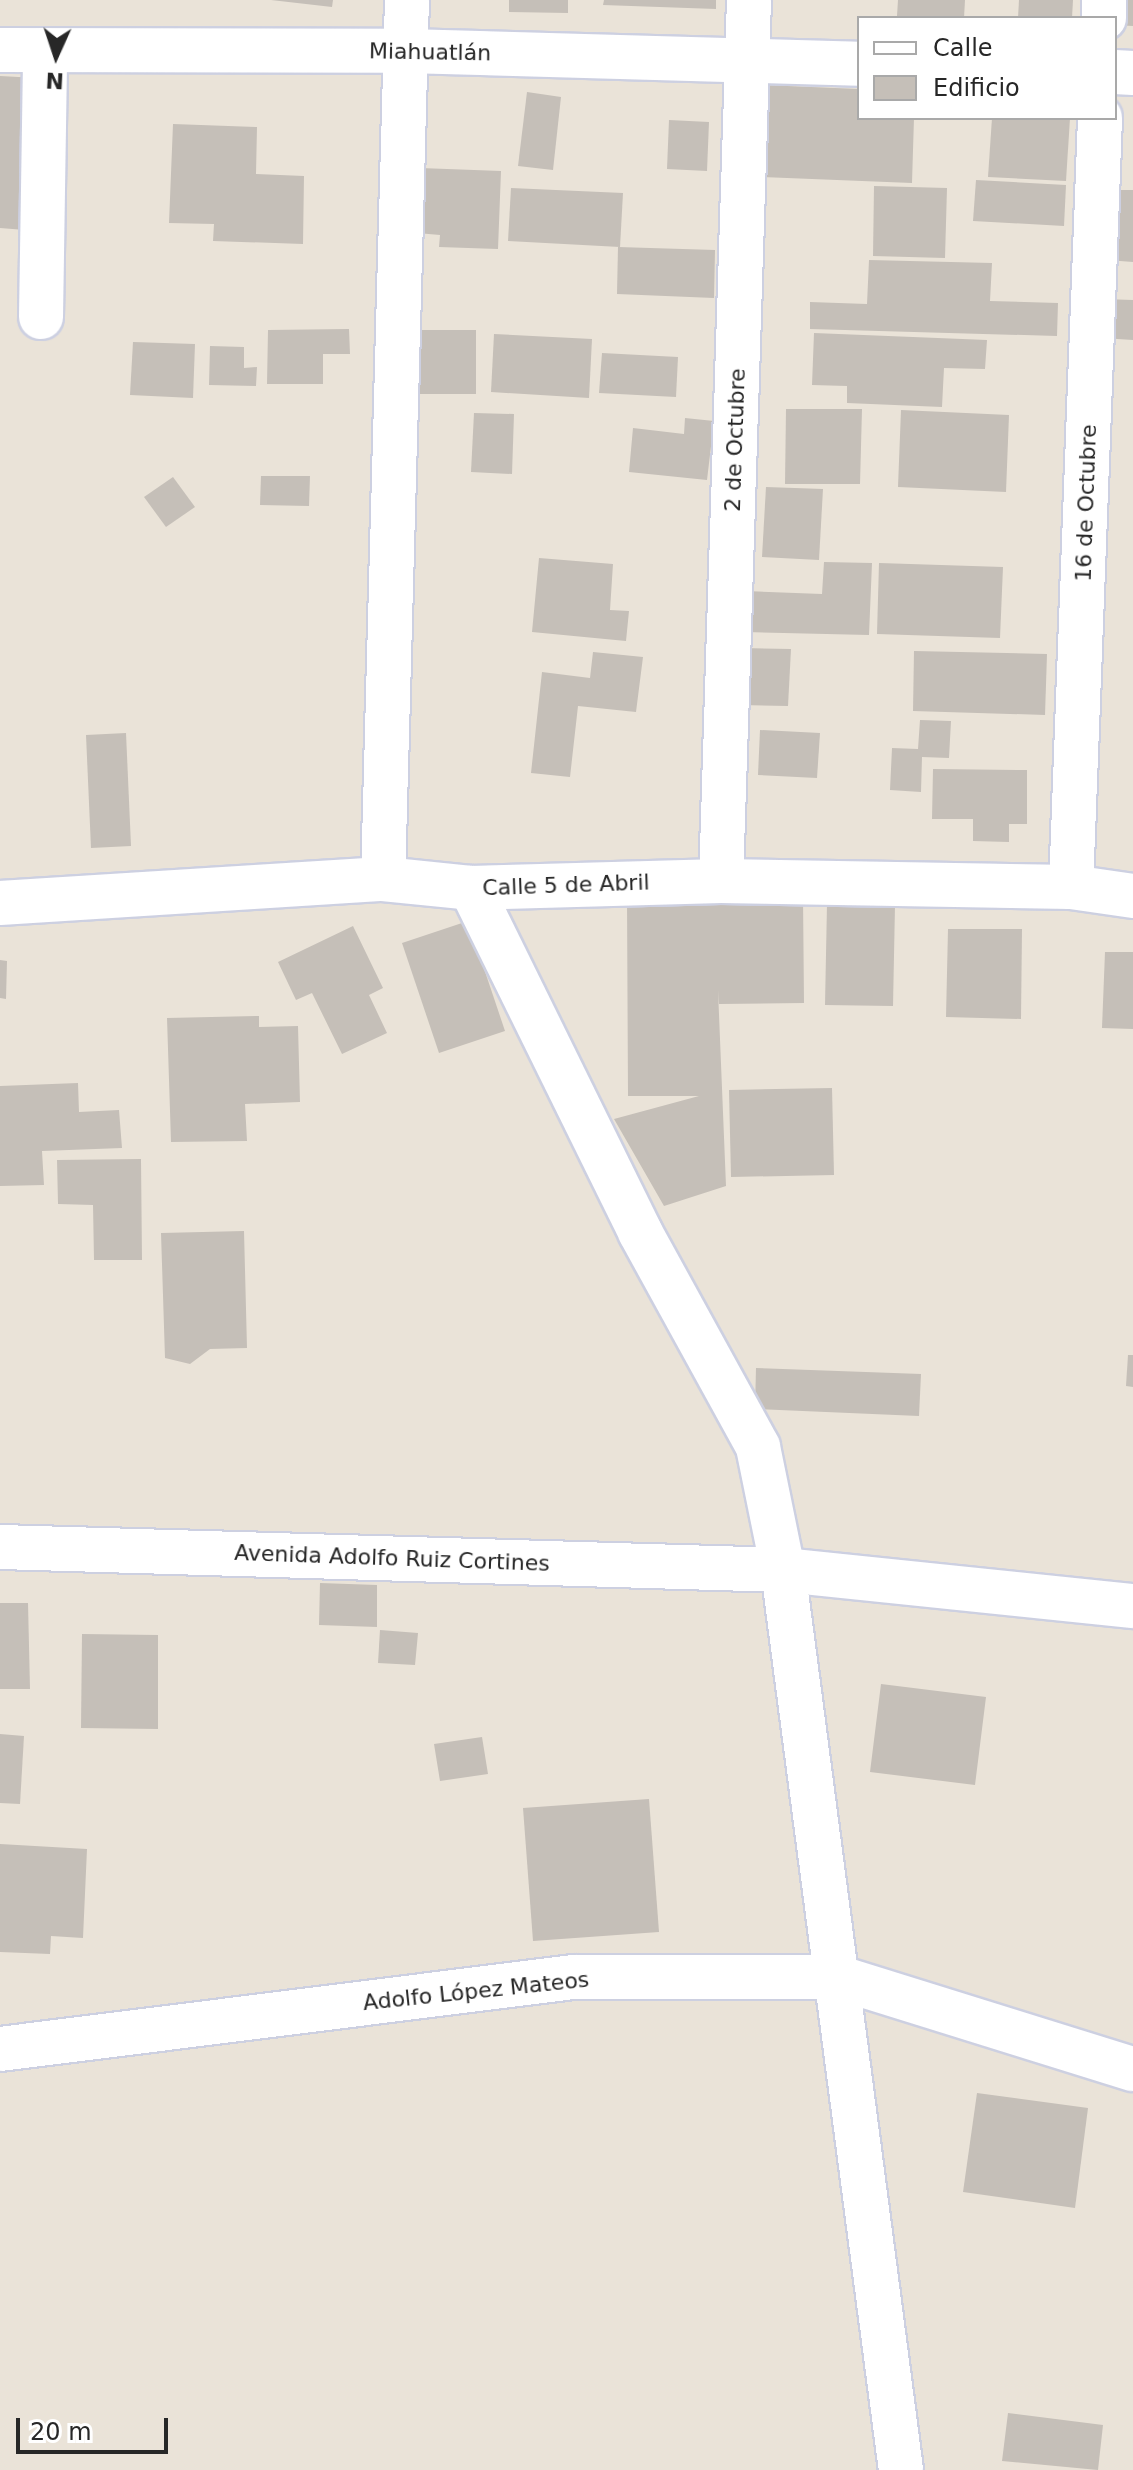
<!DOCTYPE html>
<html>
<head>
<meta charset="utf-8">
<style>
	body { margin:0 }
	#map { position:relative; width:1133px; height:2470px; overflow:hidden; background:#eae3d8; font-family:"DejaVu Sans",sans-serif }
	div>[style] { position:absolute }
	.building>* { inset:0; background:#c5bfb8 }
	.roads { filter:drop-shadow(2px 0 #cdd0e1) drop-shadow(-2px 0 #cdd0e1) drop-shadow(0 2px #cdd0e1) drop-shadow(0 -2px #cdd0e1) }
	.minor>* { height:44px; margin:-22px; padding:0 22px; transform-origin:22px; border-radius:22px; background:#fff }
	span { translate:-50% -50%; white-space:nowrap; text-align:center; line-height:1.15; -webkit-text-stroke:8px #fff; paint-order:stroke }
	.street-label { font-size:22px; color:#272727 }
	.legend { position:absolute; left:857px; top:16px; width:260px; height:104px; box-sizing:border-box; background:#fff; border:2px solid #a9a9a9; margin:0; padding:10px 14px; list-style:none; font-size:24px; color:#272727 }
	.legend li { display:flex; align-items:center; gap:16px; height:40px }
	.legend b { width:40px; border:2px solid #a9a9a9 }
	.north { position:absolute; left:16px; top:16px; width:80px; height:80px; -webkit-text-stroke:6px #fff; paint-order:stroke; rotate:183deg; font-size:22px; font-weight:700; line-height:32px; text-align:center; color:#272727 }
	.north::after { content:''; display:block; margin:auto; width:28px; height:36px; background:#272727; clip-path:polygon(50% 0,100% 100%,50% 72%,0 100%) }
	.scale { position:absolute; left:16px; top:2418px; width:152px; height:36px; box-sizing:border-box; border:4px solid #272727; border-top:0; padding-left:10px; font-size:24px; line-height:28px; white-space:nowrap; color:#272727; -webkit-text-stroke:6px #fff; paint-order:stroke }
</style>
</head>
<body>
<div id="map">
	<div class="building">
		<div style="clip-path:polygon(271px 0,333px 0,332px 7px)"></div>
		<div style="clip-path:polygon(509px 0,568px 0,568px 13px,509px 12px)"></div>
		<div style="clip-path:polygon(604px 0,716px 0,716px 9px,603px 5px)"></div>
		<div style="clip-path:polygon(898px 0,965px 0,964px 18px,897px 16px)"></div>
		<div style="clip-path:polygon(1019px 0,1073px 0,1072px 18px,1018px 18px)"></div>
		<div style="clip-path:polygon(1115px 0,1133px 0,1133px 26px,1115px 25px)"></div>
		<div style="clip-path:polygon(0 76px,37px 78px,25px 230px,0 228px)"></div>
		<div style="clip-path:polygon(763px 85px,859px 89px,859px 118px,914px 118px,912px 183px,760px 177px)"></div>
		<div style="clip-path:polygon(527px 92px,561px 97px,553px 170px,518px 166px)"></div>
		<div style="clip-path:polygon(992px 118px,1070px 118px,1066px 181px,988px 177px)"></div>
		<div style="clip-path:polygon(669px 120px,709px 122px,707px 171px,667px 169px)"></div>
		<div style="clip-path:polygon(173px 124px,257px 127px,256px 174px,304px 176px,303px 244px,213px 241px,214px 224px,169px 223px)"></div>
		<div style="clip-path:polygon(420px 168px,501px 171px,498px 249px,439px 247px,440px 235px,417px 233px)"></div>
		<div style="clip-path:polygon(976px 180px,1066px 185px,1064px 226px,973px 221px)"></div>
		<div style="clip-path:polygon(874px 186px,947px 188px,945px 258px,873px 256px)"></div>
		<div style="clip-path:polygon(511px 188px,623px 193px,620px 247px,508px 241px)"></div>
		<div style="clip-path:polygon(1110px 190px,1133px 190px,1133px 262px,1107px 260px)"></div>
		<div style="clip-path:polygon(618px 247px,715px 250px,714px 298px,617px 294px)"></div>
		<div style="clip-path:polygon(869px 260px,992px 263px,990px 301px,1058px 303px,1057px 336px,810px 329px,810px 302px,867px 304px)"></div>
		<div style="clip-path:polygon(1103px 299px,1133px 300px,1133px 340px,1102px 338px)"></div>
		<div style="clip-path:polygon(349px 329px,350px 354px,323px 354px,323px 384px,267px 384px,268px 330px)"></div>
		<div style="clip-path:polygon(414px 330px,476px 330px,476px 394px,414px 394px)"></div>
		<div style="clip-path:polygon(814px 333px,987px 340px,985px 369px,944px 368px,942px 407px,847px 403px,847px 386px,812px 385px)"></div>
		<div style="clip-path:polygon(494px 334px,592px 339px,589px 398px,491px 392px)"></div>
		<div style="clip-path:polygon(133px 342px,195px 344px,193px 398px,130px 395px)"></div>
		<div style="clip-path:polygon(210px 346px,244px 347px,244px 368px,257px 367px,256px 386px,209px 385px)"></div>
		<div style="clip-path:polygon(602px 353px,678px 357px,676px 397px,599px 393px)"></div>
		<div style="clip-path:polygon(786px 409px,862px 409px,860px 484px,785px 484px)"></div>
		<div style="clip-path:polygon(901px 410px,1009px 415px,1006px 492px,898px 487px)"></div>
		<div style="clip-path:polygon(474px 413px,514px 414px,512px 474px,471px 472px)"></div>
		<div style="clip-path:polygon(685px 418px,714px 421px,707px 480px,629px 472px,633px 428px,684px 434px)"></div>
		<div style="clip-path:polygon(261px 476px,310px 476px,309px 506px,260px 505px)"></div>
		<div style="clip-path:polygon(173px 477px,195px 507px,166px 527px,144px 497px)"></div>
		<div style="clip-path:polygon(766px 487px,823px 489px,819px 560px,762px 557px)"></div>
		<div style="clip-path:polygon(539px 558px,613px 564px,610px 610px,629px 611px,626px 641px,532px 632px)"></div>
		<div style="clip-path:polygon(824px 562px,872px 563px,869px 635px,745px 632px,746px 591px,822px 594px)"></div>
		<div style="clip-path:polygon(879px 563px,1003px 567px,1000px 638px,877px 634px)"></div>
		<div style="clip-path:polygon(743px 648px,791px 649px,788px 706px,740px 705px)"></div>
		<div style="clip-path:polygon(914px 651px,1047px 654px,1045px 715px,913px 711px)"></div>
		<div style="clip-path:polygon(593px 652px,643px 657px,636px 712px,578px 706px,570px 777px,531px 773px,542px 672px,590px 678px)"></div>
		<div style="clip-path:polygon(920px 720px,951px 721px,949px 758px,922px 757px,921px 792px,890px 790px,892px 748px,918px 749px)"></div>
		<div style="clip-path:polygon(760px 730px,820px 733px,817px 778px,758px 775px)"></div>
		<div style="clip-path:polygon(126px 733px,131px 846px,91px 848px,86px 735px)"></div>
		<div style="clip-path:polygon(933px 769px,1027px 770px,1027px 824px,1009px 824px,1009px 842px,973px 841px,973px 819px,932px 819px)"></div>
		<div style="clip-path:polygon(803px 896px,804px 1003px,719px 1004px,718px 990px,726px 1186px,664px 1206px,614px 1119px,699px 1096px,628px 1096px,627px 900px)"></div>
		<div style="clip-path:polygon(827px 904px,895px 905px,893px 1006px,825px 1005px)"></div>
		<div style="clip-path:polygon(468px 921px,505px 1031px,439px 1053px,402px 943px)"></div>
		<div style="clip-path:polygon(353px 926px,383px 988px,369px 995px,387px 1033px,342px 1054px,312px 993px,296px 1000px,278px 962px)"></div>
		<div style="clip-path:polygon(948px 929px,1022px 929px,1021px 1019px,946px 1017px)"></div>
		<div style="clip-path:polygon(1105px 952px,1133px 952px,1133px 1029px,1102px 1028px)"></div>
		<div style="clip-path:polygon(0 960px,7px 961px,6px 999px,0 998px)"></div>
		<div style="clip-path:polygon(259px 1016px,259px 1027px,298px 1026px,300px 1102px,245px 1104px,247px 1141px,171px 1142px,167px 1018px)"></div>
		<div style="clip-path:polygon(78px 1083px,79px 1112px,119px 1110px,122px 1148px,42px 1151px,44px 1185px,0 1186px,0 1086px)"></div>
		<div style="clip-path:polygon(832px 1088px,834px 1175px,731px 1177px,729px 1090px)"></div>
		<div style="clip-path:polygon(141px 1159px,142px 1260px,94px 1260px,93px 1205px,58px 1204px,57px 1160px)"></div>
		<div style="clip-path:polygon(244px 1231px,247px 1348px,210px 1349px,190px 1364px,165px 1358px,161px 1233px)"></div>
		<div style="clip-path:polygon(1128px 1355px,1133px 1355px,1133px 1387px,1126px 1386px)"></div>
		<div style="clip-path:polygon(756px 1368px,921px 1374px,919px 1416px,755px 1409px)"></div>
		<div style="clip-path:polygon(320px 1583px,377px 1585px,377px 1627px,319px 1625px)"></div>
		<div style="clip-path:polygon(0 1603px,28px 1603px,30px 1689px,0 1689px)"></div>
		<div style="clip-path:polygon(380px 1630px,418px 1633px,415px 1665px,378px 1663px)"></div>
		<div style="clip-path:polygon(82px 1634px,158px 1635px,158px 1729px,81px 1728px)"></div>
		<div style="clip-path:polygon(881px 1684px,986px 1697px,975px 1785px,870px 1772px)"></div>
		<div style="clip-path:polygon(0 1734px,24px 1736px,20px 1804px,0 1803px)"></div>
		<div style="clip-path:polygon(482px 1737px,488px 1774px,440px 1781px,434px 1744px)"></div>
		<div style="clip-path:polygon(649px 1799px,659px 1932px,533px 1941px,523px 1808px)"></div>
		<div style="clip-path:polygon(0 1844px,87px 1849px,83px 1938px,51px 1936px,50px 1954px,0 1952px)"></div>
		<div style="clip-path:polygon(977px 2093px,1088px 2108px,1075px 2208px,963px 2192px)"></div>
		<div style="clip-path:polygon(1008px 2413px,1103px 2425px,1098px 2470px,1002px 2461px)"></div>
	</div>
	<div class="roads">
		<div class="minor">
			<div style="left:1104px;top:18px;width:18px;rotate:-90deg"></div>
			<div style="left:0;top:50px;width:406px;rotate:0.1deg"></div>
			<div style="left:406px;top:51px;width:453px;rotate:1.6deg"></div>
			<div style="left:1115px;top:72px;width:18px;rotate:3deg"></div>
			<div style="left:41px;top:317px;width:267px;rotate:-89.1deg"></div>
			<div style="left:383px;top:879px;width:879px;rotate:-88.44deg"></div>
			<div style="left:721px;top:881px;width:881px;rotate:-88.18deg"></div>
			<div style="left:1071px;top:887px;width:770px;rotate:-87.84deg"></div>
			<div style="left:471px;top:888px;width:383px;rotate:63.8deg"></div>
			<div style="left:640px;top:1232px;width:245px;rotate:61.2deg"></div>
			<div style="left:758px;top:1447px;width:126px;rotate:78.5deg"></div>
			<div style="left:783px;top:1570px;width:908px;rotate:82.53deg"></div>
			<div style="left:0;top:903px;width:384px;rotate:-3.6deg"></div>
			<div style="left:383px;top:879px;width:88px;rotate:5.8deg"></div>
			<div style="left:471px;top:888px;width:250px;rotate:-1.6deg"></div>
			<div style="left:721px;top:881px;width:350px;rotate:1deg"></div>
			<div style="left:1071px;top:887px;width:63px;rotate:8.3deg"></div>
			<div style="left:0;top:1547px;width:783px;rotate:1.68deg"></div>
			<div style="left:783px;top:1570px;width:352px;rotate:5.9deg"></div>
			<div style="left:0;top:2049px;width:578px;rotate:-7.16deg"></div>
			<div style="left:573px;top:1977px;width:264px"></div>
			<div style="left:837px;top:1977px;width:310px;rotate:17.3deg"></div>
		</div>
	</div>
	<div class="street-label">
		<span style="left:430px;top:52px;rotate:1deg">Miahuatlán</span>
		<span style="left:735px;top:440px;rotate:-88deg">2 de Octubre</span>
		<span style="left:1086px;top:503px;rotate:-88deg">16 de Octubre</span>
		<span style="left:566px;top:885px;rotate:-2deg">Calle 5 de Abril</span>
		<span style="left:392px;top:1558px;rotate:2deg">Avenida Adolfo Ruiz Cortines</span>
		<span style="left:476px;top:1991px;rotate:-6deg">Adolfo López Mateos</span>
	</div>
	<ul class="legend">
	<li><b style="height:10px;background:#fff"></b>Calle</li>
	<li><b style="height:22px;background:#c5bfb8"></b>Edificio</li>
	</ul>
	<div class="north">N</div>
	<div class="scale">20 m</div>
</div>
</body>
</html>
